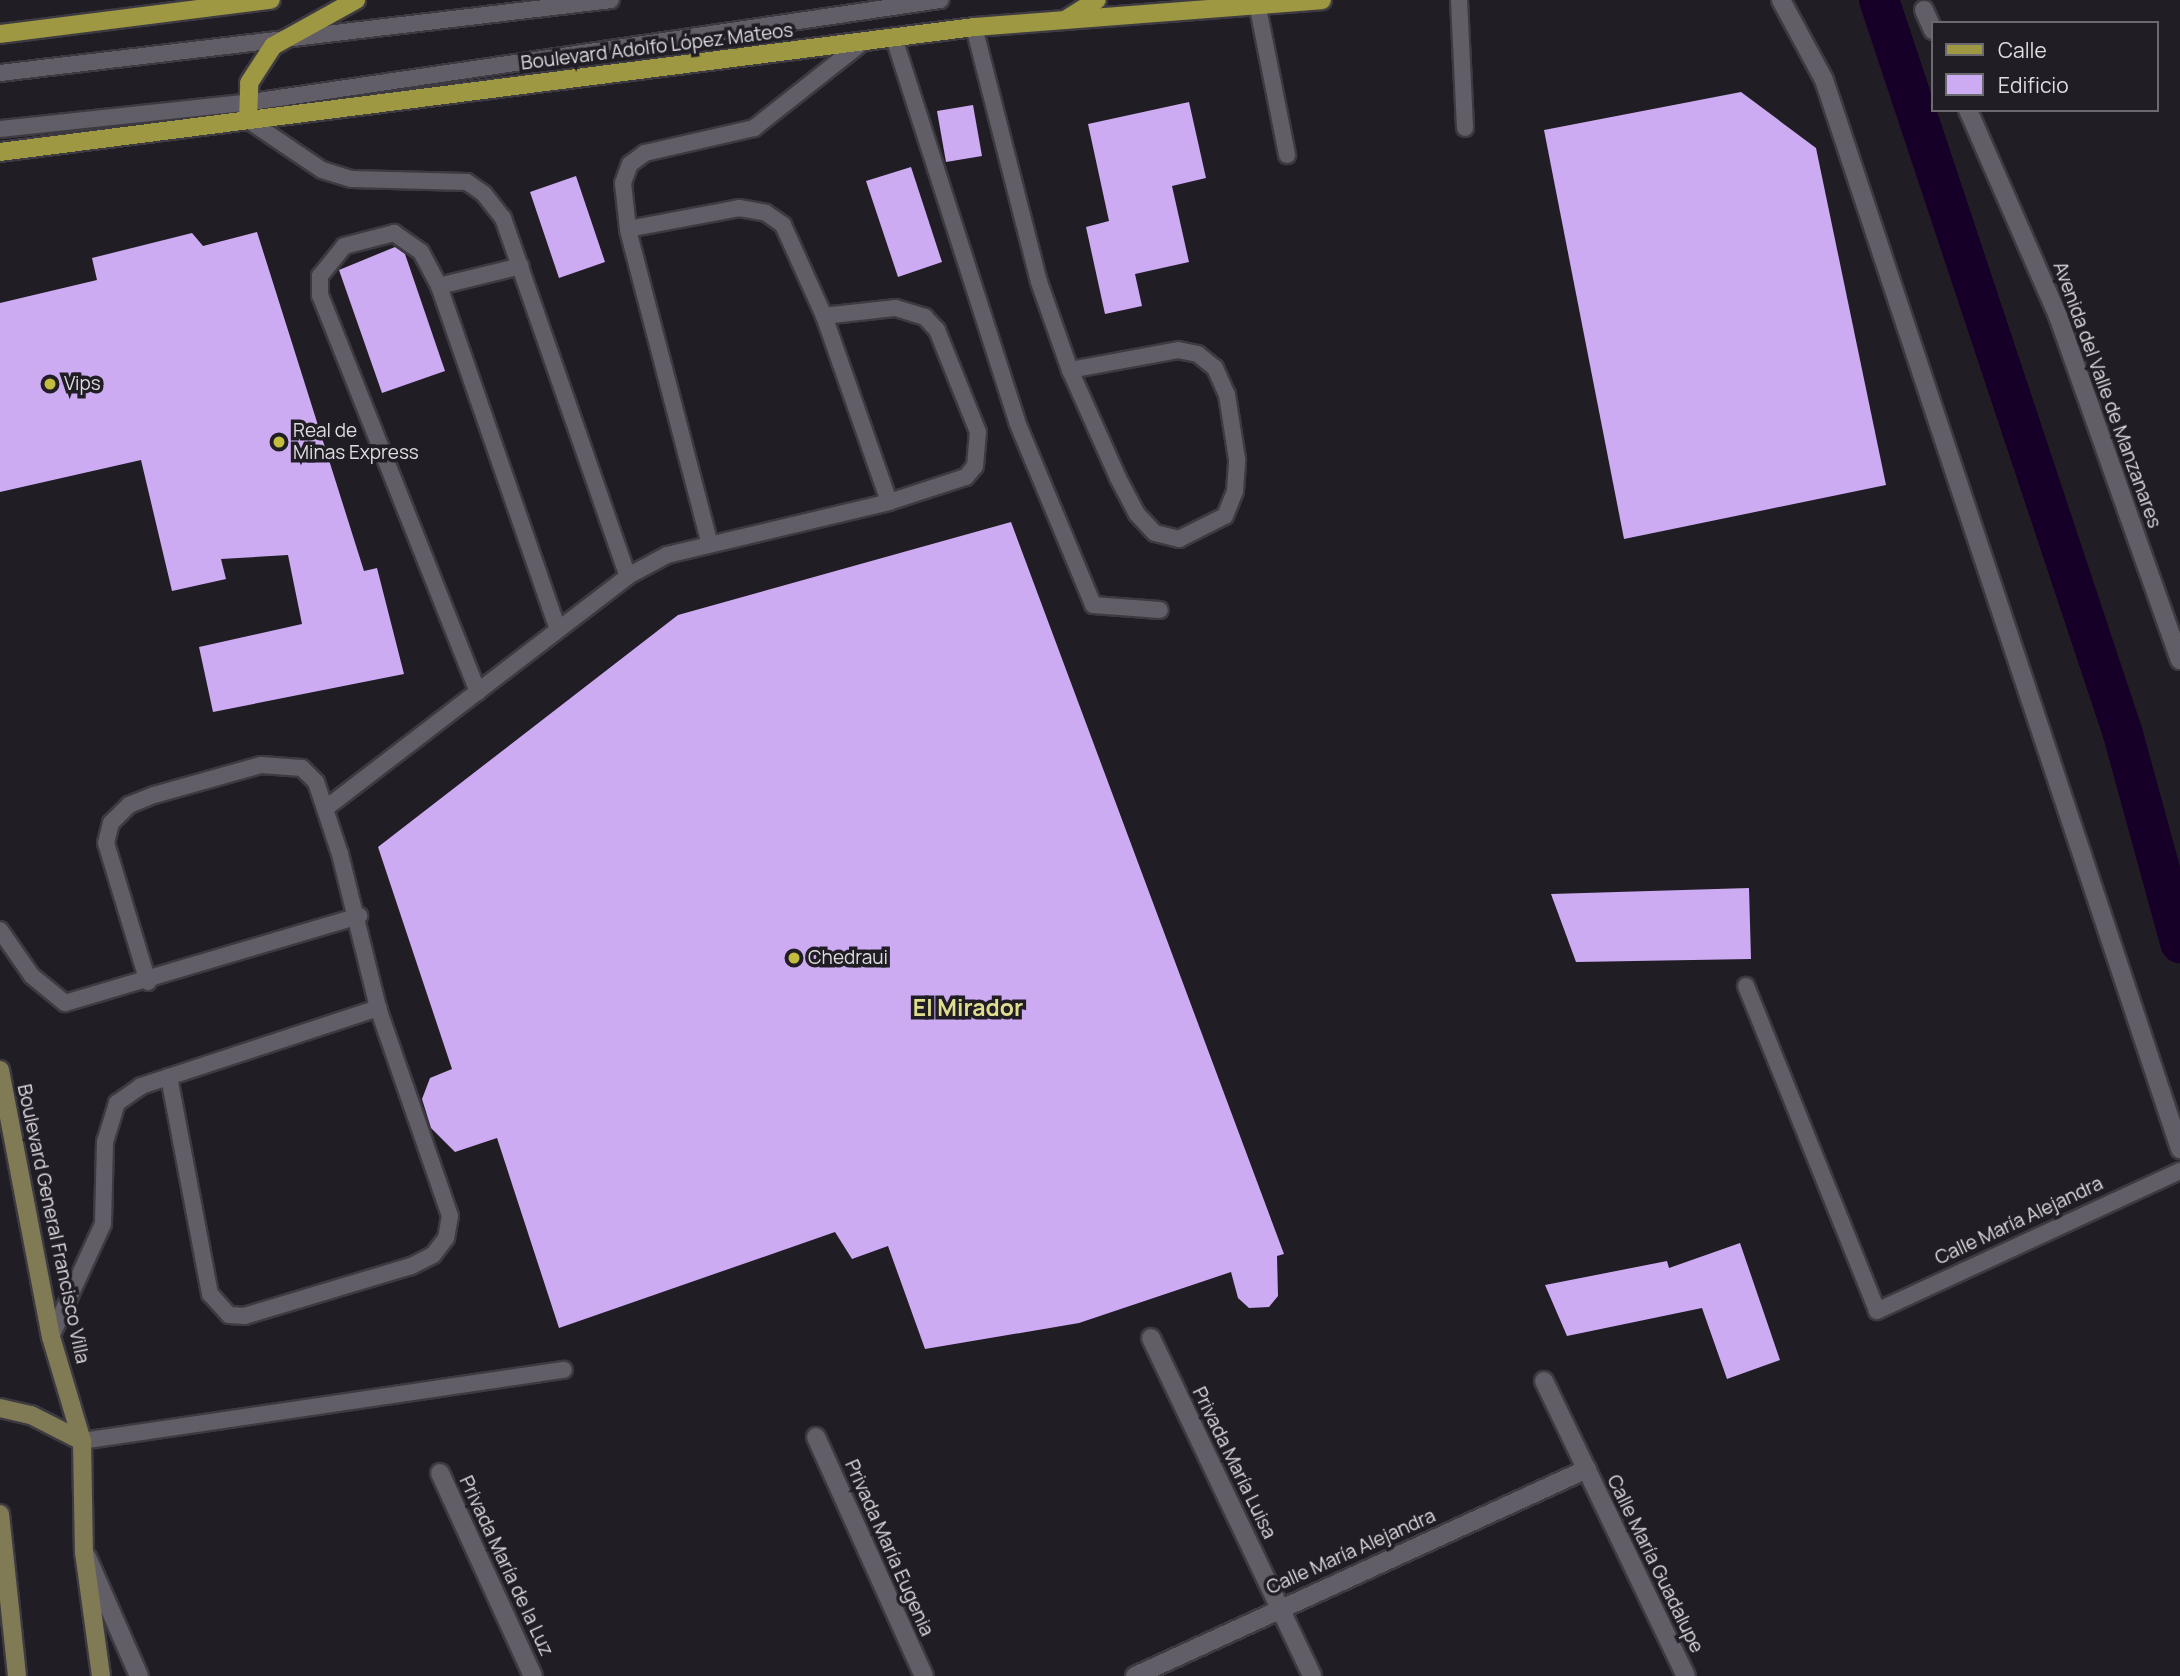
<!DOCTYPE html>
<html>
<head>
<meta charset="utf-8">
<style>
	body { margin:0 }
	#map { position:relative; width:2180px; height:1676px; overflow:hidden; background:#201d25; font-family:Manrope,sans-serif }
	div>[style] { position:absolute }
	.canal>* { height:40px; margin:-20px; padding:0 20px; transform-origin:20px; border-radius:20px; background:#160028 }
	.building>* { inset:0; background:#cdabf3 }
	.roads { filter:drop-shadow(2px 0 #3d3a41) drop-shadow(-2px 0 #3d3a41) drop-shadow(0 2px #3d3a41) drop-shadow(0 -2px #3d3a41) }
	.lane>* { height:16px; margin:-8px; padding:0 8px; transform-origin:8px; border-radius:8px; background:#625e67 }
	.street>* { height:18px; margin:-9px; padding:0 9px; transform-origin:9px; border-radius:9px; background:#625e67 }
	.secondary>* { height:18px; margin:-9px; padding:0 9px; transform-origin:9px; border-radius:9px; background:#807b54 }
	.primary>* { height:18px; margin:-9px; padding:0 9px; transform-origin:9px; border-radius:9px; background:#9d9841 }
	.dots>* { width:19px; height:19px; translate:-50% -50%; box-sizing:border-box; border:4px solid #201d25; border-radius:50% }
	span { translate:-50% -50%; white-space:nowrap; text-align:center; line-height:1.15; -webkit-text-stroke:7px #201d25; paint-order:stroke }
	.street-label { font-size:19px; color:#dfdde2 }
	.poi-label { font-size:19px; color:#dfdde2 }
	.left { translate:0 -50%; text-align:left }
	.quarter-label { font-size:23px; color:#e0de8f; font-weight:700 }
	.legend { position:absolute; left:1931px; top:21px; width:228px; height:91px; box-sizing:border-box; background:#201d25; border:2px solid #6c6a71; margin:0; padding:9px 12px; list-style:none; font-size:21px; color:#dfdde2 }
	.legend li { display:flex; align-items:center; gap:14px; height:35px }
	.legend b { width:35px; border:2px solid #6c6a71 }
</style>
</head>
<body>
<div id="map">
	<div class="canal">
		<div style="left:1879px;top:0;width:773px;rotate:71.61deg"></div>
		<div style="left:2123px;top:734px;width:217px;rotate:74.7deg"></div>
	</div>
	<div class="building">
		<div style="clip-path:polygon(1741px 92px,1816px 148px,1886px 485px,1624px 539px,1544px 130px)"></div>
		<div style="clip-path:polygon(1189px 102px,1206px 178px,1172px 186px,1189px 262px,1135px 274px,1142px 306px,1105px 314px,1086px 227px,1109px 221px,1088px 124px)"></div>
		<div style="clip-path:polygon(973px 105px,982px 156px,946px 162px,937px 111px)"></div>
		<div style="clip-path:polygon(911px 167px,942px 262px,898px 277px,866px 181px)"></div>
		<div style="clip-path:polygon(576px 176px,605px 262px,559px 278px,530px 192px)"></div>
		<div style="clip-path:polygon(257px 232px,364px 571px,377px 568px,404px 674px,213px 712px,199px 647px,302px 624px,288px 555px,221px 559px,226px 579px,172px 591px,141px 460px,0 492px,0 303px,97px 280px,92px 258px,192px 233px,203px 246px)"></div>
		<div style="clip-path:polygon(395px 247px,405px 254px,445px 371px,382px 393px,339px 270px)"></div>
		<div style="clip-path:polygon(1011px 522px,1284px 1254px,1277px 1256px,1278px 1296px,1269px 1307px,1249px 1308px,1238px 1298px,1231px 1272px,1079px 1323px,925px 1349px,888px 1246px,852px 1259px,835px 1232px,559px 1328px,497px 1138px,455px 1152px,431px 1128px,422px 1099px,430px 1078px,452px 1069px,378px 847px,678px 615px)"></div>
		<div style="clip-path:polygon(1749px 888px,1751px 959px,1576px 962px,1551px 894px)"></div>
		<div style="clip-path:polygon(1740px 1243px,1780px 1360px,1727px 1379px,1702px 1308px,1567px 1336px,1545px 1285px,1667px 1261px,1669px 1268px)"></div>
	</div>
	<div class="roads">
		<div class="lane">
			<div style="left:1459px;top:0;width:128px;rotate:87.3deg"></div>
			<div style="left:1257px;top:3px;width:155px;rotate:78.8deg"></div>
			<div style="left:974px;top:27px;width:263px;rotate:75.7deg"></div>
			<div style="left:1039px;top:282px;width:93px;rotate:70.6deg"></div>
			<div style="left:1070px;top:370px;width:118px;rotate:66deg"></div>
			<div style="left:1118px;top:478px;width:41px;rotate:62.2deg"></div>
			<div style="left:1137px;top:514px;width:26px;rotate:47deg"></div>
			<div style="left:1155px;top:533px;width:25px;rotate:14deg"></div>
			<div style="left:1179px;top:539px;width:51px;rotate:-26.6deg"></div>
			<div style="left:1225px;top:516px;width:27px;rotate:-68deg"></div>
			<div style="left:1235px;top:491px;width:32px;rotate:-86deg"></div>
			<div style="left:1237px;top:459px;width:65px;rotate:-98.9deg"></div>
			<div style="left:1227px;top:395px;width:30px;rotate:-114deg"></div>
			<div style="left:1215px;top:368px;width:22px;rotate:-141deg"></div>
			<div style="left:1198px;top:354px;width:20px;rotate:-169deg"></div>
			<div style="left:1178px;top:350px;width:110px;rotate:169.5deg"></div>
			<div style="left:894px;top:38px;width:403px;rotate:72.2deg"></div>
			<div style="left:1017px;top:422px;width:198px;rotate:67.4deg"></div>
			<div style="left:1093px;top:605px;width:67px;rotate:4.3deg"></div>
			<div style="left:0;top:73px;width:615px;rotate:-6.81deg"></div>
			<div style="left:248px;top:120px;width:89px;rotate:34deg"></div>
			<div style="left:322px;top:170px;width:31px;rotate:17deg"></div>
			<div style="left:352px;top:179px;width:115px;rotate:1.5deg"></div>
			<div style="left:467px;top:182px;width:21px;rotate:35deg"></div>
			<div style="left:484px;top:194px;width:31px;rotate:52deg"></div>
			<div style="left:503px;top:218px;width:379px;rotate:70.8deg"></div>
			<div style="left:0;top:129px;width:246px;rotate:-6.1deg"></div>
			<div style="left:245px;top:103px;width:703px;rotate:-8.43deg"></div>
			<div style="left:628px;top:229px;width:113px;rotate:-10.7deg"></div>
			<div style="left:739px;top:208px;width:27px;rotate:10deg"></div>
			<div style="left:766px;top:213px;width:21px;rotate:35deg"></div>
			<div style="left:783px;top:225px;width:100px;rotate:65.7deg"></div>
			<div style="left:824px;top:316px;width:197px;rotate:70.7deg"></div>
			<div style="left:439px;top:286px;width:84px;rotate:-13.7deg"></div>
			<div style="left:709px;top:541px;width:322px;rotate:-104.6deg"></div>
			<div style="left:628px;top:229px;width:46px;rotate:-96.2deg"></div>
			<div style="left:623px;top:183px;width:20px;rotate:-70deg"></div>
			<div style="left:630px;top:164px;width:19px;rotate:-36deg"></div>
			<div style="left:645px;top:153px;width:112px;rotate:-12.9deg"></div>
			<div style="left:754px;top:128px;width:139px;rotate:-38.3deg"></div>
			<div style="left:478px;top:692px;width:427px;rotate:-111.7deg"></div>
			<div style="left:320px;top:295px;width:19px;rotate:-90deg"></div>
			<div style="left:320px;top:276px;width:38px;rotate:-51deg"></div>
			<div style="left:344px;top:246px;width:52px;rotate:-14.6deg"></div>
			<div style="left:394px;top:233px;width:33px;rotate:35deg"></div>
			<div style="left:421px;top:252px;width:38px;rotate:62deg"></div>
			<div style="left:439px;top:286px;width:363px;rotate:70.9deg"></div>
			<div style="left:326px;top:808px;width:381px;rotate:-37.5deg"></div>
			<div style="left:628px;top:576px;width:44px;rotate:-28.3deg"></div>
			<div style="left:667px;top:555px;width:228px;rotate:-13.4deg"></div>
			<div style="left:889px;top:502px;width:81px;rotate:-18deg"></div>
			<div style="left:966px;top:477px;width:14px;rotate:-51deg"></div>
			<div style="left:975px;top:466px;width:34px;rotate:-85deg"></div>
			<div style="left:978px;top:432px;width:110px;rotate:-111.9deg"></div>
			<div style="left:937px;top:330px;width:18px;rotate:-133deg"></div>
			<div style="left:925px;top:317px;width:31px;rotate:-163deg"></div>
			<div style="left:895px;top:308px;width:71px;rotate:173.6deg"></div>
			<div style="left:0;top:930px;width:56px;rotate:55.2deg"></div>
			<div style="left:32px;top:976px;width:43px;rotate:39.3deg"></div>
			<div style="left:65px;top:1003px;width:307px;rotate:-16.5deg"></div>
			<div style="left:148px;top:982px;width:145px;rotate:-106.8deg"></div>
			<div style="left:106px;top:843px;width:21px;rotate:-76deg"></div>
			<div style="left:111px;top:823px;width:25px;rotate:-45deg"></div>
			<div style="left:129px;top:805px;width:27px;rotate:-22deg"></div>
			<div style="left:154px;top:795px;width:111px;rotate:-15.7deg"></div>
			<div style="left:261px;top:765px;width:41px;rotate:4.2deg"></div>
			<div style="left:302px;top:768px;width:20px;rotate:45deg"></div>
			<div style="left:316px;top:782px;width:76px;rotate:71.6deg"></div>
			<div style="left:340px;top:854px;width:159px;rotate:76.1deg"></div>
			<div style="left:378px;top:1008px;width:220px;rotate:70.9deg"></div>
			<div style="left:450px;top:1216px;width:22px;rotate:100deg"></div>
			<div style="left:446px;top:1238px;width:21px;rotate:127deg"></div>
			<div style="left:433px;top:1255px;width:25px;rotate:153deg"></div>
			<div style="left:411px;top:1266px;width:174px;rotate:163.3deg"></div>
			<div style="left:244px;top:1316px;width:15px;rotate:-176deg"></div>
			<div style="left:229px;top:1315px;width:28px;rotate:-132deg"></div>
			<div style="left:210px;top:1294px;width:221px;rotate:-100.7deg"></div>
			<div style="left:1746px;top:986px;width:350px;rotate:68deg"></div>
			<div style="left:1877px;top:1311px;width:334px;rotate:-24.8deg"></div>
			<div style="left:51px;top:1337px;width:124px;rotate:-65.3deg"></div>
			<div style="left:103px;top:1224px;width:82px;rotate:-88.6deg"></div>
			<div style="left:105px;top:1142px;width:41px;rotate:-72.9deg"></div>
			<div style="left:117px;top:1103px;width:29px;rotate:-35deg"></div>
			<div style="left:141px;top:1086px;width:250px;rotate:-18.2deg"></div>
			<div style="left:82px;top:1441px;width:487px;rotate:-8.4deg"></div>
		</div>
		<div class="street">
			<div style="left:1781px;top:0;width:91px;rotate:61.7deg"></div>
			<div style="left:1824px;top:80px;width:1127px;rotate:71.58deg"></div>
			<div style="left:1924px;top:10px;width:22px;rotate:66deg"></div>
			<div style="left:1968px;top:110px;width:225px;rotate:66.4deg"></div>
			<div style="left:2058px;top:316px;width:365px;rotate:70.5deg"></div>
			<div style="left:1151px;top:1338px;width:374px;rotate:64.5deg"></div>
			<div style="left:1544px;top:1381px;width:327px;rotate:64.3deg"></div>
			<div style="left:816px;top:1437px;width:262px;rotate:65.7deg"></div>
			<div style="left:440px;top:1473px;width:223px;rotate:65.4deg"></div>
			<div style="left:87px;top:1557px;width:130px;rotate:66.4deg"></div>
			<div style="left:1135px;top:1676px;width:497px;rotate:-24.6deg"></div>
		</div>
		<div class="secondary">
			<div style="left:0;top:1070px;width:272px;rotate:79.2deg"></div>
			<div style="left:51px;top:1337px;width:109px;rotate:73.4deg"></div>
			<div style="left:82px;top:1441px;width:111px;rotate:89deg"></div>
			<div style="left:84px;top:1552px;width:125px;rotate:82.2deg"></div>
			<div style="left:0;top:1408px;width:32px;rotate:13deg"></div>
			<div style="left:31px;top:1415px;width:57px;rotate:27deg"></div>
			<div style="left:0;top:1514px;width:163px;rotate:84deg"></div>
		</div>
		<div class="primary">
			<div style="left:1068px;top:18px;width:34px;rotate:-32deg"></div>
			<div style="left:0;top:34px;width:273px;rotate:-7.2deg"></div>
			<div style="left:248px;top:120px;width:37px;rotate:-88deg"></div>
			<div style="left:249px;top:83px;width:44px;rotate:-57deg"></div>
			<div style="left:273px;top:46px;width:95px;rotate:-29deg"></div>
			<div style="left:0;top:152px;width:982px;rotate:-7.31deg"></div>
			<div style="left:974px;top:27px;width:349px;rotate:-4.4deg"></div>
		</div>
	</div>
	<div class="dots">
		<div style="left:50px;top:384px;background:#c2bd3f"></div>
		<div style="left:279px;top:442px;background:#c2bd3f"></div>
		<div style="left:794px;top:958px;background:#c2bd3f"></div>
	</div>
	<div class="street-label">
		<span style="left:657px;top:47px;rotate:-7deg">Boulevard Adolfo López Mateos</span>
		<span style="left:2107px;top:395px;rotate:70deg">Avenida del Valle de Manzanares</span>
		<span style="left:2019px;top:1221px;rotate:-25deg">Calle María Alejandra</span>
		<span style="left:53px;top:1224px;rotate:78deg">Boulevard General Francisco Villa</span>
		<span style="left:1234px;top:1463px;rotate:64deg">Privada María Luisa</span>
		<span style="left:889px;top:1548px;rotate:66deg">Privada María Eugenia</span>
		<span style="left:1351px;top:1552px;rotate:-24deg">Calle María Alejandra</span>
		<span style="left:1655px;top:1564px;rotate:64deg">Calle María Guadalupe</span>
		<span style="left:506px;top:1566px;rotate:65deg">Privada María de la Luz</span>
	</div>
	<div class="poi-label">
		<span class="left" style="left:64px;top:384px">Vips</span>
		<span class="left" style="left:293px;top:442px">Real de<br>Minas Express</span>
		<span class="left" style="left:808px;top:958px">Chedraui</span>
	</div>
	<div class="quarter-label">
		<span style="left:968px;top:1007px">El Mirador</span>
	</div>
	<ul class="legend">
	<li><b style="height:9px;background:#9d9841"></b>Calle</li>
	<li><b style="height:19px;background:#cdabf3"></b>Edificio</li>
	</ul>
</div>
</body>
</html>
